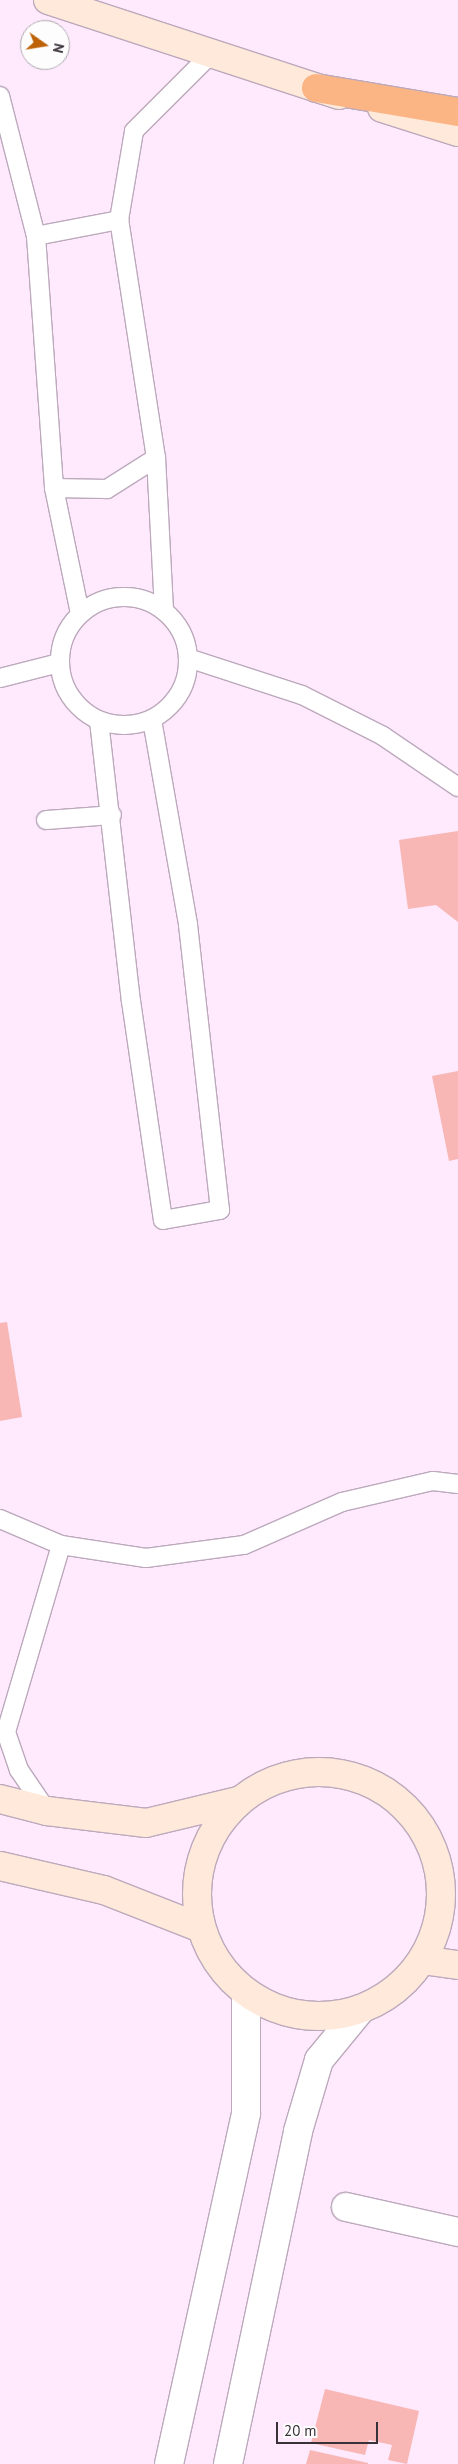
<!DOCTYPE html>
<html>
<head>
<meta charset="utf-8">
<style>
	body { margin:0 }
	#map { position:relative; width:458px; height:2464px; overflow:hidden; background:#fee9fd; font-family:"PT Sans",sans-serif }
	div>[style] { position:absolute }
	.building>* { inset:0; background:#f8b7b5 }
	.roads { filter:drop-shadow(1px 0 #bca9bc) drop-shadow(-1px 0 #bca9bc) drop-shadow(0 1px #bca9bc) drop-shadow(0 -1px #bca9bc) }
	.lane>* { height:18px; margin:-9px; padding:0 9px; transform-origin:9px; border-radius:9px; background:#fff }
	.lane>.ring { margin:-9px; padding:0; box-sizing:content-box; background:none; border:18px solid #fff; border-radius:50% }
	.street>* { height:28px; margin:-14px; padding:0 14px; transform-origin:14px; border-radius:14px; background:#fff }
	.secondary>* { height:28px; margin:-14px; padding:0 14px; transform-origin:14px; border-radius:14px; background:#fee9da }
	.secondary>.ring { margin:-14px; padding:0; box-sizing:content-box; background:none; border:28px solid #fee9da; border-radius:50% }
	.highway>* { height:28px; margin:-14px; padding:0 14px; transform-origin:14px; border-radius:14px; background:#fbb585 }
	span { translate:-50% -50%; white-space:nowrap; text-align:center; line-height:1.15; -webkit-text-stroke:4.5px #fdfdfd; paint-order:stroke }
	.north { position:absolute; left:20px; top:20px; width:50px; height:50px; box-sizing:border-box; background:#fdfdfd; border:1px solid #afabae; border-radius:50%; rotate:103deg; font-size:14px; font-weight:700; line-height:20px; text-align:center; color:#393138 }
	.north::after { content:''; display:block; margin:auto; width:18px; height:22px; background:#bd6207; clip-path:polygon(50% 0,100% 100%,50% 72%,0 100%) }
	.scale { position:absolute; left:276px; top:2422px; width:102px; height:22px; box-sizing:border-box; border:2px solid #393138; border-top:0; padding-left:6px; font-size:15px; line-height:18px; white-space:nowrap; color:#393138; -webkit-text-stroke:4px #fdfdfd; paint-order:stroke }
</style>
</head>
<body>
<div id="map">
	<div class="building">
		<div style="clip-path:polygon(458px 831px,458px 922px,436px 905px,408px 909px,399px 840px)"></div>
		<div style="clip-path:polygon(458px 1071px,458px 1159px,449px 1161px,432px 1076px)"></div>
		<div style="clip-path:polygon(7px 1322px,22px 1417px,0 1421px,0 1323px)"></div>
		<div style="clip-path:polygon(325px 2389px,419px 2411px,407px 2464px,388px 2460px,392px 2445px,369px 2440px,365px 2455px,311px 2443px)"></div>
		<div style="clip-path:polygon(310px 2450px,368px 2463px,368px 2464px,306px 2464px)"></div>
	</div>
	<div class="roads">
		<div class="lane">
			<div style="left:0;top:96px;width:145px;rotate:75.6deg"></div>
			<div style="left:36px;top:236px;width:253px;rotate:85.9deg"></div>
			<div style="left:54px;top:488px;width:128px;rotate:78.3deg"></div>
			<div style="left:36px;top:236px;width:85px;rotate:-10.9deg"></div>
			<div style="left:54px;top:488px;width:53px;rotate:1.1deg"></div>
			<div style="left:107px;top:489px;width:58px;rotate:-32.3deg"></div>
			<div class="ring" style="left:60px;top:597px;width:110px;height:110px"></div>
			<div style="left:164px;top:610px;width:152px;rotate:-93deg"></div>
			<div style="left:156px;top:458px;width:241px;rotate:-98.8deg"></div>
			<div style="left:119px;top:220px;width:90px;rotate:-80.4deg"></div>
			<div style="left:134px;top:131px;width:112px;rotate:-45deg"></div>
			<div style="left:188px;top:658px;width:120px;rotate:18deg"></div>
			<div style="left:302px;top:695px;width:91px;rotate:26.8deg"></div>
			<div style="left:383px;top:736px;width:91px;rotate:34.2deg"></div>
			<div style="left:0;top:678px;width:61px;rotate:-14.3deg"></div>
			<div style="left:99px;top:721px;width:282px;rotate:83.5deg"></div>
			<div style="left:131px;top:1001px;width:221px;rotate:81.7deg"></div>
			<div style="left:163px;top:1220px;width:58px;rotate:-10deg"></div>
			<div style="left:220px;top:1210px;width:288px;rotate:-96.4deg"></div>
			<div style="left:188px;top:924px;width:208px;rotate:-100deg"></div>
			<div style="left:46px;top:820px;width:66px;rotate:-4.3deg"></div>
			<div style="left:0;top:1519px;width:66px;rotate:23.1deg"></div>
			<div style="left:61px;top:1545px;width:86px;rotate:8.7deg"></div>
			<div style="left:146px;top:1558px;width:99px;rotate:-7.6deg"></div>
			<div style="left:244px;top:1545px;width:107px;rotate:-23.7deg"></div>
			<div style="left:342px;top:1502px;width:93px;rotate:-13deg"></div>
			<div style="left:433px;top:1481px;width:25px;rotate:7deg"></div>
			<div style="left:47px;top:1811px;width:50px;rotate:-124.3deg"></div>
			<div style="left:19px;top:1770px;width:40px;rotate:-108.9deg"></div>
			<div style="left:6px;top:1732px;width:195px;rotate:-73.6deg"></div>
		</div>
		<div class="street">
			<div style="left:346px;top:2207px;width:115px;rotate:12.6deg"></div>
			<div style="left:169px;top:2464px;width:359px;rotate:-77.6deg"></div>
			<div style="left:246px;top:2113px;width:120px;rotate:-90deg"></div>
			<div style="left:228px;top:2464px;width:340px;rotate:-78.1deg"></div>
			<div style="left:298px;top:2131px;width:74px;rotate:-73.5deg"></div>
			<div style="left:319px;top:2060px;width:65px;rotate:-50.6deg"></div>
		</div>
		<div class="secondary">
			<div style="left:48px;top:0;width:306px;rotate:18.1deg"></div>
			<div style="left:382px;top:108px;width:80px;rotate:17.5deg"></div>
			<div class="ring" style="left:197px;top:1772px;width:216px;height:216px"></div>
			<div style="left:0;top:1799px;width:49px;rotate:14.3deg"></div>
			<div style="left:47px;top:1811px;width:100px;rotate:6.9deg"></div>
			<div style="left:146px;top:1823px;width:95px;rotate:-13.4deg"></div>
			<div style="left:0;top:1866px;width:107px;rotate:13deg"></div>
			<div style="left:104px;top:1890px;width:104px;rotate:21.4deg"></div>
			<div style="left:422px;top:1960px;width:36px;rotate:8deg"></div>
		</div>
		<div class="highway">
			<div style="left:316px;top:88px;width:144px;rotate:9.6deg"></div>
		</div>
	</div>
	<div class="north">N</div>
	<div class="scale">20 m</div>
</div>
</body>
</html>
